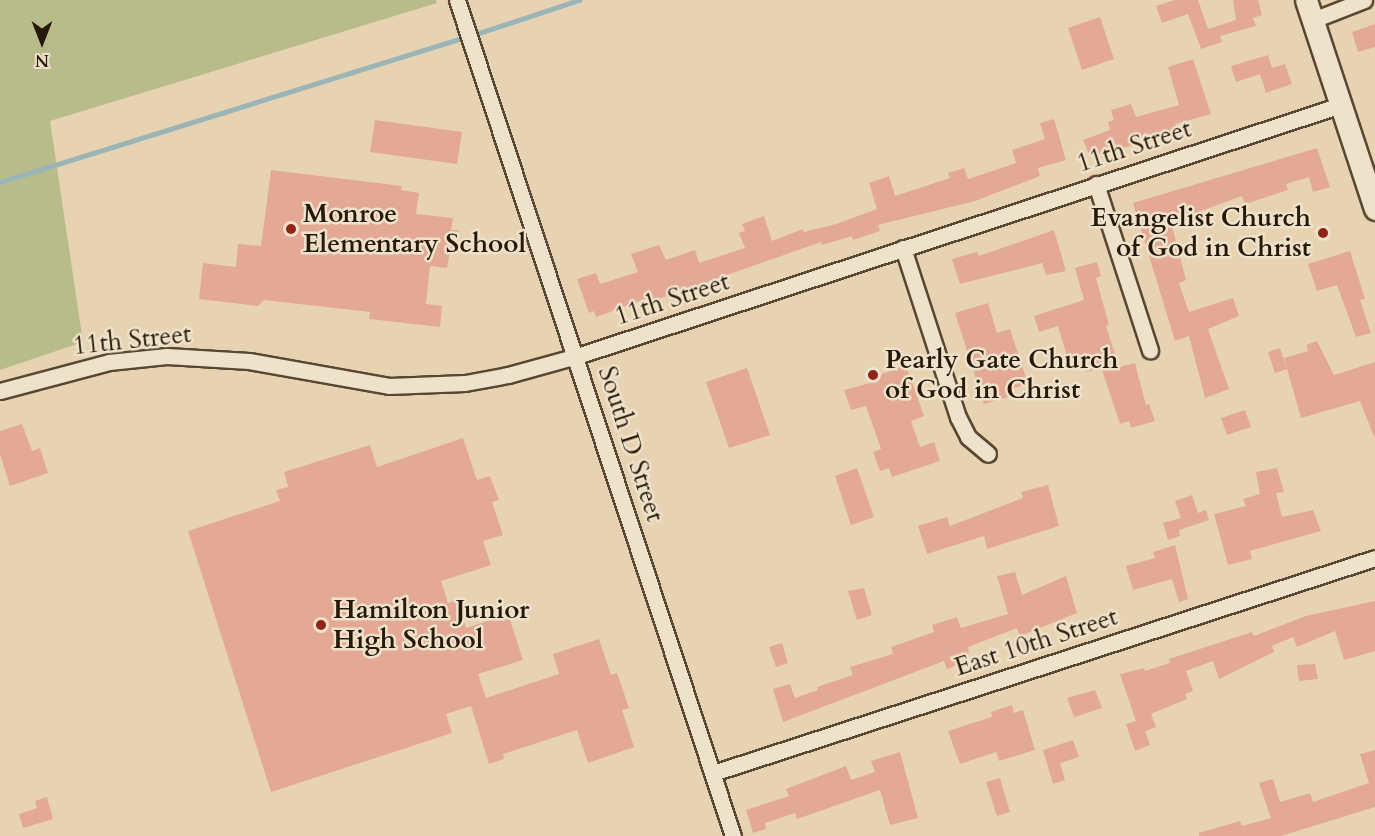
<!DOCTYPE html>
<html>
<head>
<meta charset="utf-8">
<style>
	body { margin:0 }
	#map { position:relative; width:1375px; height:836px; overflow:hidden; background:#e7d3b1; font-family:Cardo,serif }
	div>[style] { position:absolute }
	.green>* { inset:0; background:#b8bc8a }
	.stream>* { height:4.5px; margin:-2.25px; padding:0 2.25px; transform-origin:2.25px; border-radius:2.25px; background:#9bb5b7 }
	.building>* { inset:0; background:#e4a995 }
	.roads { filter:drop-shadow(2px 0 #584731) drop-shadow(-2px 0 #584731) drop-shadow(0 2px #584731) drop-shadow(0 -2px #584731) }
	.street>* { height:15px; margin:-7.5px; padding:0 7.5px; transform-origin:7.5px; border-radius:7.5px; background:#efe2cc }
	.secondary>* { height:21px; margin:-10.5px; padding:0 10.5px; transform-origin:10.5px; border-radius:10.5px; background:#efe2cc }
	.dots>* { width:16px; height:16px; translate:-50% -50%; box-sizing:border-box; border:3px solid #efe2cc; border-radius:50% }
	span { translate:-50% -50%; white-space:nowrap; text-align:center; line-height:1.15; -webkit-text-stroke:5px #efe2cc; paint-order:stroke }
	.street-label { font-size:26px; color:#281806 }
	.poi-label { font-size:26px; color:#281806; font-weight:700 }
	.left { translate:0 -50%; text-align:left }
	.right { translate:-100% -50%; text-align:right }
	.north { position:absolute; left:12px; top:12px; width:60px; height:60px; -webkit-text-stroke:4px #efe2cc; paint-order:stroke; rotate:180deg; font-size:16px; font-weight:700; line-height:24px; text-align:center; color:#281806 }
	.north::after { content:''; display:block; margin:auto; width:21px; height:27px; background:#281806; clip-path:polygon(50% 0,100% 100%,50% 72%,0 100%) }
</style>
</head>
<body>
<div id="map">
	<div class="green">
		<div style="clip-path:polygon(0 0,436px 0,437px 3px,50px 121px,83px 342px,0 370px)"></div>
	</div>
	<div class="stream">
		<div style="left:473px;top:35px;width:112px;rotate:-18.3deg"></div>
		<div style="left:0;top:182px;width:479px;rotate:-17.3deg"></div>
	</div>
	<div class="building">
		<div style="clip-path:polygon(1175px 0,1198px 0,1208px 29px,1236px 20px,1233px 0,1258px 0,1262px 15px,1253px 18px,1256px 26px,1220px 36px,1222px 42px,1201px 49px,1188px 14px,1162px 23px,1156px 6px)"></div>
		<div style="clip-path:polygon(1100px 17px,1114px 59px,1082px 70px,1068px 28px)"></div>
		<div style="clip-path:polygon(1375px 24px,1375px 47px,1358px 52px,1352px 32px)"></div>
		<div style="clip-path:polygon(1268px 55px,1272px 68px,1285px 64px,1292px 84px,1266px 93px,1260px 74px,1236px 82px,1231px 66px)"></div>
		<div style="clip-path:polygon(1193px 59px,1211px 114px,1175px 124px,1177px 128px,1169px 131px,1170px 135px,1090px 157px,1083px 140px,1110px 130px,1108px 122px,1114px 120px,1111px 110px,1131px 104px,1136px 117px,1179px 105px,1168px 67px)"></div>
		<div style="clip-path:polygon(1054px 119px,1066px 160px,1038px 168px,1040px 176px,975px 201px,878px 225px,880px 231px,853px 240px,852px 236px,822px 245px,821px 242px,650px 302px,648px 298px,596px 317px,594px 311px,589px 313px,577px 279px,596px 273px,600px 284px,638px 272px,631px 254px,659px 245px,666px 260px,695px 250px,699px 263px,745px 248px,739px 233px,745px 231px,742px 224px,764px 216px,772px 241px,803px 229px,804px 232px,836px 224px,877px 209px,869px 183px,889px 176px,895px 196px,950px 178px,948px 173px,964px 168px,968px 179px,1016px 163px,1012px 150px,1045px 139px,1040px 123px)"></div>
		<div style="clip-path:polygon(375px 120px,462px 132px,457px 164px,370px 152px)"></div>
		<div style="clip-path:polygon(1317px 148px,1330px 187px,1313px 192px,1309px 177px,1286px 184px,1288px 190px,1245px 204px,1242px 196px,1171px 222px,1186px 280px,1179px 283px,1189px 312px,1233px 298px,1239px 316px,1208px 329px,1229px 389px,1205px 398px,1189px 336px,1175px 341px,1133px 203px)"></div>
		<div style="clip-path:polygon(271px 170px,402px 186px,401px 190px,419px 193px,416px 214px,453px 218px,451px 230px,459px 230px,456px 252px,450px 251px,447px 268px,430px 266px,426px 304px,442px 306px,440px 327px,369px 319px,370px 312px,264px 300px,258px 306px,199px 299px,203px 263px,236px 267px,238px 244px,261px 246px)"></div>
		<div style="clip-path:polygon(1054px 230px,1066px 271px,1046px 275px,1042px 263px,960px 284px,952px 259px,977px 252px,979px 256px)"></div>
		<div style="clip-path:polygon(1350px 251px,1365px 299px,1360px 300px,1371px 333px,1356px 337px,1337px 285px,1317px 291px,1308px 264px)"></div>
		<div style="clip-path:polygon(1097px 262px,1101px 276px,1096px 278px,1109px 325px,1106px 326px,1119px 367px,1135px 363px,1146px 405px,1149px 404px,1155px 421px,1131px 428px,1129px 421px,1120px 424px,1101px 367px,1087px 372px,1083px 362px,1070px 366px,1058px 326px,1039px 332px,1034px 316px,1084px 300px,1075px 268px)"></div>
		<div style="clip-path:polygon(988px 303px,997px 333px,1010px 329px,1028px 384px,1006px 390px,1008px 397px,984px 404px,955px 313px)"></div>
		<div style="clip-path:polygon(1317px 341px,1334px 375px,1375px 362px,1375px 439px,1360px 401px,1301px 418px,1284px 358px,1308px 351px,1306px 345px)"></div>
		<div style="clip-path:polygon(1280px 348px,1287px 369px,1275px 373px,1268px 352px)"></div>
		<div style="clip-path:polygon(906px 365px,924px 416px,911px 421px,920px 447px,934px 442px,940px 461px,892px 477px,889px 468px,880px 471px,873px 452px,881px 449px,866px 406px,851px 410px,844px 390px,870px 383px,869px 379px)"></div>
		<div style="clip-path:polygon(747px 368px,770px 435px,729px 448px,706px 382px)"></div>
		<div style="clip-path:polygon(1245px 410px,1251px 427px,1227px 435px,1221px 418px)"></div>
		<div style="clip-path:polygon(22px 424px,32px 451px,40px 448px,48px 473px,10px 486px,0 454px,0 431px)"></div>
		<div style="clip-path:polygon(463px 438px,477px 480px,490px 476px,499px 500px,492px 502px,503px 535px,483px 541px,491px 565px,441px 581px,448px 603px,457px 600px,466px 628px,508px 614px,523px 660px,478px 674px,486px 698px,559px 674px,553px 654px,599px 639px,611px 675px,617px 673px,629px 708px,622px 710px,634px 747px,588px 763px,577px 730px,503px 754px,504px 759px,489px 764px,471px 706px,446px 714px,452px 733px,271px 792px,188px 531px,280px 501px,276px 490px,288px 487px,284px 472px,370px 445px,377px 467px)"></div>
		<div style="clip-path:polygon(857px 468px,874px 517px,851px 525px,835px 476px)"></div>
		<div style="clip-path:polygon(1277px 468px,1284px 492px,1276px 493px,1282px 517px,1313px 510px,1321px 531px,1250px 551px,1252px 559px,1228px 565px,1214px 514px,1246px 506px,1243px 499px,1260px 494px,1256px 472px)"></div>
		<div style="clip-path:polygon(1048px 485px,1059px 526px,987px 549px,984px 536px,927px 554px,918px 526px,947px 517px,950px 526px,1023px 498px,1021px 492px)"></div>
		<div style="clip-path:polygon(1192px 495px,1198px 513px,1206px 510px,1209px 520px,1179px 530px,1180px 536px,1168px 540px,1163px 523px,1181px 518px,1175px 501px)"></div>
		<div style="clip-path:polygon(1175px 545px,1188px 599px,1179px 602px,1172px 579px,1133px 590px,1126px 566px,1155px 558px,1153px 552px)"></div>
		<div style="clip-path:polygon(1015px 572px,1022px 595px,1066px 576px,1077px 613px,1020px 636px,1017px 628px,968px 647px,969px 653px,960px 656px,962px 663px,947px 669px,944px 661px,783px 722px,773px 689px,790px 684px,795px 698px,818px 690px,817px 687px,853px 675px,850px 667px,893px 654px,891px 647px,934px 632px,932px 625px,957px 617px,961px 628px,1008px 614px,997px 576px)"></div>
		<div style="clip-path:polygon(864px 588px,872px 615px,857px 620px,848px 591px)"></div>
		<div style="clip-path:polygon(1375px 601px,1375px 651px,1344px 660px,1335px 631px,1297px 647px,1293px 637px,1272px 646px,1274px 652px,1219px 679px,1213px 661px,1186px 671px,1193px 691px,1185px 694px,1187px 699px,1151px 714px,1156px 727px,1145px 731px,1150px 745px,1135px 751px,1126px 724px,1136px 721px,1120px 674px,1144px 668px,1145px 671px,1170px 663px,1169px 659px,1252px 632px,1254px 636px,1306px 616px)"></div>
		<div style="clip-path:polygon(782px 643px,788px 663px,776px 667px,769px 647px)"></div>
		<div style="clip-path:polygon(1315px 664px,1318px 679px,1299px 681px,1297px 665px)"></div>
		<div style="clip-path:polygon(1095px 690px,1102px 708px,1074px 717px,1067px 698px)"></div>
		<div style="clip-path:polygon(1012px 705px,1014px 713px,1023px 710px,1035px 750px,999px 761px,996px 752px,960px 764px,948px 731px,992px 717px,991px 712px)"></div>
		<div style="clip-path:polygon(1073px 740px,1079px 757px,1060px 763px,1065px 780px,1053px 784px,1043px 750px)"></div>
		<div style="clip-path:polygon(1375px 750px,1375px 807px,1281px 836px,1199px 836px,1199px 833px,1240px 821px,1242px 826px,1271px 818px,1259px 783px,1273px 779px,1280px 802px,1310px 793px,1313px 802px,1369px 783px,1360px 754px)"></div>
		<div style="clip-path:polygon(900px 752px,918px 818px,890px 825px,880px 790px,797px 819px,795px 813px,765px 823px,766px 829px,753px 833px,746px 810px,789px 796px,786px 789px,846px 766px,851px 780px,875px 772px,871px 761px)"></div>
		<div style="clip-path:polygon(1000px 778px,1010px 812px,997px 816px,986px 782px)"></div>
		<div style="clip-path:polygon(47px 797px,53px 819px,23px 828px,19px 814px,37px 808px,35px 801px)"></div>
	</div>
	<div class="roads">
		<div class="street">
			<div style="left:457px;top:0;width:880px;rotate:71.73deg"></div>
			<div style="left:1313px;top:20px;width:55px;rotate:-21.4deg"></div>
			<div style="left:1096px;top:184px;width:175px;rotate:72deg"></div>
			<div style="left:903px;top:248px;width:178px;rotate:72deg"></div>
			<div style="left:958px;top:417px;width:22px;rotate:63deg"></div>
			<div style="left:968px;top:437px;width:26px;rotate:40deg"></div>
			<div style="left:0;top:391px;width:113px;rotate:-14.9deg"></div>
			<div style="left:109px;top:362px;width:58px;rotate:-5.9deg"></div>
			<div style="left:167px;top:356px;width:82px;rotate:3.5deg"></div>
			<div style="left:249px;top:361px;width:142px;rotate:10.1deg"></div>
			<div style="left:389px;top:386px;width:76px;rotate:-2.3deg"></div>
			<div style="left:465px;top:383px;width:44px;rotate:-10.5deg"></div>
			<div style="left:508px;top:375px;width:72px;rotate:-15.4deg"></div>
			<div style="left:577px;top:356px;width:804px;rotate:-18.19deg"></div>
			<div style="left:713px;top:773px;width:696px;rotate:-17.99deg"></div>
		</div>
		<div class="secondary">
			<div style="left:1306px;top:0;width:220px;rotate:71.7deg"></div>
		</div>
	</div>
	<div class="dots">
		<div style="left:291px;top:229px;background:#8f2418"></div>
		<div style="left:1323px;top:233px;background:#8f2418"></div>
		<div style="left:873px;top:375px;background:#8f2418"></div>
		<div style="left:321px;top:625px;background:#8f2418"></div>
	</div>
	<div class="street-label">
		<span style="left:1134px;top:146px;rotate:-18deg">11th Street</span>
		<span style="left:672px;top:299px;rotate:-18deg">11th Street</span>
		<span style="left:132px;top:340px;rotate:-6deg">11th Street</span>
		<span style="left:631px;top:444px;rotate:72deg">South D Street</span>
		<span style="left:1036px;top:642px;rotate:-18deg">East 10th Street</span>
	</div>
	<div class="poi-label">
		<span class="left" style="left:303px;top:229px">Monroe<br>Elementary School</span>
		<span class="right" style="left:1311px;top:233px">Evangelist Church<br>of God in Christ</span>
		<span class="left" style="left:885px;top:375px">Pearly Gate Church<br>of God in Christ</span>
		<span class="left" style="left:333px;top:625px">Hamilton Junior<br>High School</span>
	</div>
	<div class="north">N</div>
</div>
</body>
</html>
